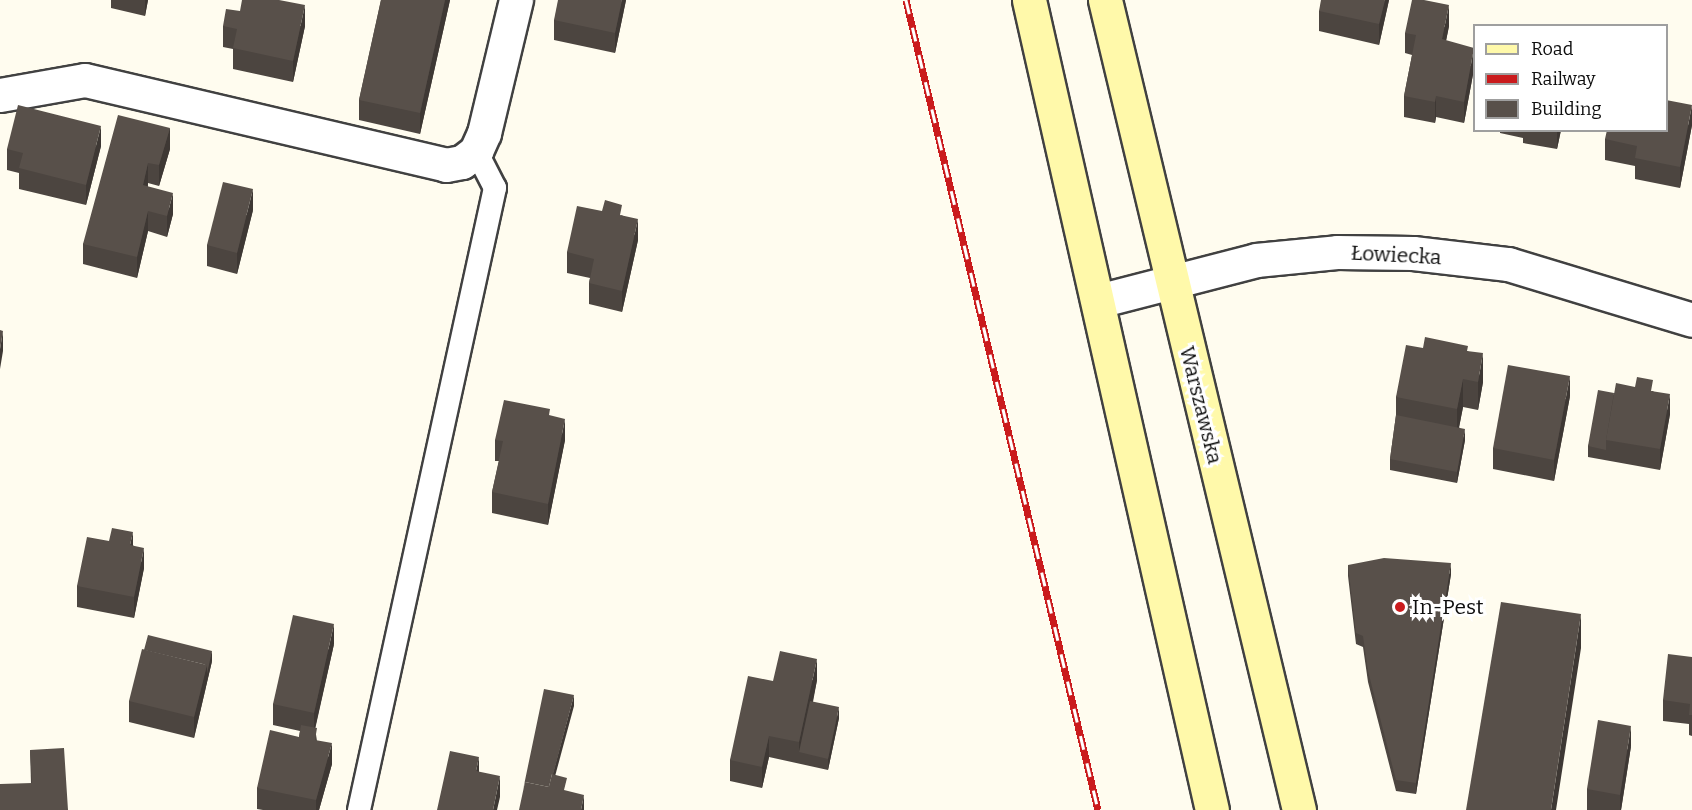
<!DOCTYPE html>
<html>
<head>
<meta charset="utf-8">
<style>
	body { margin:0 }
	#map { position:relative; width:1692px; height:810px; overflow:hidden; background:#fffcef; font-family:Bitter,serif }
	div>[style] { position:absolute }
	.roads { filter:drop-shadow(2px 0 #414141) drop-shadow(-2px 0 #414141) drop-shadow(0 2px #414141) drop-shadow(0 -2px #414141) }
	.lane>* { height:22px; margin:-11px; padding:0 11px; transform-origin:11px; border-radius:11px; background:#fff }
	.street>* { height:33px; margin:-16.5px; padding:0 16.5px; transform-origin:16.5px; border-radius:16.5px; background:#fff }
	.secondary>* { height:33px; margin:-16.5px; padding:0 16.5px; transform-origin:16.5px; border-radius:16.5px; background:#fff9aa }
	.rail>* { height:7px; margin-top:-3.5px; transform-origin:0; background:repeating-linear-gradient(90deg,#fff 0 14px,#ca1b1d 0 28px); box-sizing:border-box; border-block:2px solid #ca1b1d }
	.wall>* { inset:0; background:#4c4540 }
	.shaded-wall>* { inset:0; background:#3e3834 }
	.building>* { inset:0; background:#58504a }
	.dots>* { width:16px; height:16px; translate:-50% -50%; box-sizing:border-box; border:3px solid #fff; border-radius:50% }
	span { translate:-50% -50%; white-space:nowrap; text-align:center; line-height:1.15; -webkit-text-stroke:6px #fff; paint-order:stroke }
	.street-label { font-size:21px; color:#0e0e0e }
	.poi-label { font-size:21px; color:#0e0e0e }
	.left { translate:0 -50%; text-align:left }
	.legend { position:absolute; left:1473px; top:24px; width:195px; height:108px; box-sizing:border-box; background:#fff; border:2px solid #9f9f9f; margin:0; padding:8px 10px; list-style:none; font-size:18px; color:#0e0e0e }
	.legend li { display:flex; align-items:center; gap:12px; height:30px }
	.legend b { width:30px; border:2px solid #9f9f9f }
</style>
</head>
<body>
<div id="map">
	<div class="roads">
		<div class="lane">
			<div style="left:359px;top:810px;width:637px;rotate:-77.67deg"></div>
			<div style="left:495px;top:188px;width:42px;rotate:-117.2deg"></div>
		</div>
		<div class="street">
			<div style="left:0;top:95px;width:86px;rotate:-10deg"></div>
			<div style="left:85px;top:80px;width:371px;rotate:13.2deg"></div>
			<div style="left:446px;top:165px;width:16px;rotate:-11deg"></div>
			<div style="left:462px;top:162px;width:18px;rotate:-38deg"></div>
			<div style="left:476px;top:151px;width:20px;rotate:-66deg"></div>
			<div style="left:484px;top:133px;width:137px;rotate:-76.5deg"></div>
			<div style="left:1098px;top:301px;width:163px;rotate:-14.5deg"></div>
			<div style="left:1256px;top:260px;width:81px;rotate:-5.6deg"></div>
			<div style="left:1337px;top:252px;width:76px;rotate:0.8deg"></div>
			<div style="left:1413px;top:253px;width:96px;rotate:6.6deg"></div>
			<div style="left:1508px;top:264px;width:192px;rotate:16.9deg"></div>
		</div>
		<div class="secondary">
			<div style="left:1029px;top:0;width:830px;rotate:77.27deg"></div>
			<div style="left:1105px;top:0;width:833px;rotate:76.53deg"></div>
		</div>
	</div>
	<div class="rail">
		<div style="left:906px;top:0;width:832px;rotate:76.66deg"></div>
	</div>
	<div class="wall">
		<div style="clip-path:polygon(111px 0,148px 0,145px 16px,111px 8px)"></div>
		<div style="clip-path:polygon(381px 0,450px 0,420px 134px,359px 120px,359px 100px)"></div>
		<div style="clip-path:polygon(626px 0,615px 53px,554px 40px,554px 20px)"></div>
		<div style="clip-path:polygon(1389px 0,1379px 45px,1319px 31px,1319px 11px)"></div>
		<div style="clip-path:polygon(223px 26px,305px 26px,293px 82px,233px 69px,233px 49px,223px 47px)"></div>
		<div style="clip-path:polygon(1449px 26px,1446px 41px,1474px 69px,1464px 123px,1436px 117px,1435px 123px,1404px 117px,1404px 96px,1412px 55px,1405px 53px,1405px 33px)"></div>
		<div style="clip-path:polygon(1692px 125px,1680px 188px,1635px 179px,1635px 166px,1605px 160px,1605px 139px)"></div>
		<div style="clip-path:polygon(170px 128px,170px 149px,159px 186px,148px 183px,148px 187px,173px 214px,167px 237px,148px 231px,137px 278px,83px 264px,83px 244px)"></div>
		<div style="clip-path:polygon(1500px 130px,1561px 130px,1557px 149px,1523px 143px,1523px 138px,1500px 133px)"></div>
		<div style="clip-path:polygon(101px 146px,86px 205px,19px 189px,19px 173px,7px 170px,7px 149px)"></div>
		<div style="clip-path:polygon(253px 210px,237px 274px,207px 266px,207px 245px)"></div>
		<div style="clip-path:polygon(622px 215px,638px 240px,622px 312px,589px 304px,589px 283px,590px 278px,567px 273px,567px 252px)"></div>
		<div style="clip-path:polygon(1423px 348px,1468px 351px,1483px 382px,1478px 410px,1463px 407px,1459px 427px,1465px 440px,1457px 483px,1390px 470px,1390px 459px,1396px 415px,1396px 397px)"></div>
		<div style="clip-path:polygon(1653px 391px,1670px 414px,1660px 470px,1588px 457px,1588px 446px,1614px 393px)"></div>
		<div style="clip-path:polygon(1570px 396px,1554px 481px,1493px 469px,1493px 448px)"></div>
		<div style="clip-path:polygon(550px 416px,565px 440px,548px 525px,492px 513px,492px 492px,499px 461px,495px 461px,495px 440px)"></div>
		<div style="clip-path:polygon(109px 541px,133px 545px,144px 568px,134px 618px,77px 607px,77px 586px)"></div>
		<div style="clip-path:polygon(1348px 565px,1451px 574px,1416px 794px,1396px 791px,1368px 682px,1363px 647px,1356px 644px,1348px 576px)"></div>
		<div style="clip-path:polygon(334px 644px,315px 728px,317px 741px,332px 764px,319px 810px,263px 810px,257px 809px,257px 788px,299px 737px,300px 731px,273px 725px,273px 704px)"></div>
		<div style="clip-path:polygon(1692px 657px,1692px 736px,1689px 735px,1689px 724px,1663px 721px,1663px 700px)"></div>
		<div style="clip-path:polygon(212px 661px,194px 738px,129px 722px,129px 701px)"></div>
		<div style="clip-path:polygon(817px 680px,813px 702px,839px 718px,828px 770px,769px 757px,762px 788px,730px 781px,730px 760px,773px 681px)"></div>
		<div style="clip-path:polygon(1631px 746px,1621px 810px,1587px 810px,1587px 789px)"></div>
		<div style="clip-path:polygon(30px 750px,68px 810px,31px 783px)"></div>
	</div>
	<div class="shaded-wall">
		<div style="clip-path:polygon(145px 0,148px 0,145px 16px)"></div>
		<div style="clip-path:polygon(445px 0,450px 0,420px 134px,420px 113px)"></div>
		<div style="clip-path:polygon(622px 0,626px 0,615px 53px,615px 33px)"></div>
		<div style="clip-path:polygon(1385px 0,1389px 0,1379px 45px,1379px 24px)"></div>
		<div style="clip-path:polygon(305px 5px,305px 26px,293px 82px,293px 61px)"></div>
		<div style="clip-path:polygon(1449px 5px,1449px 26px,1442px 60px,1442px 39px)"></div>
		<div style="clip-path:polygon(1474px 48px,1474px 69px,1464px 123px,1464px 102px)"></div>
		<div style="clip-path:polygon(1436px 96px,1436px 117px,1435px 123px,1435px 102px)"></div>
		<div style="clip-path:polygon(1692px 105px,1692px 125px,1680px 188px,1680px 167px)"></div>
		<div style="clip-path:polygon(101px 126px,101px 146px,86px 205px,86px 185px)"></div>
		<div style="clip-path:polygon(170px 128px,170px 149px,159px 186px,159px 165px)"></div>
		<div style="clip-path:polygon(1557px 130px,1561px 130px,1557px 149px)"></div>
		<div style="clip-path:polygon(148px 163px,148px 183px,143px 206px,143px 185px)"></div>
		<div style="clip-path:polygon(253px 189px,253px 210px,237px 274px,237px 253px)"></div>
		<div style="clip-path:polygon(173px 193px,173px 214px,167px 237px,167px 216px)"></div>
		<div style="clip-path:polygon(148px 211px,148px 231px,137px 278px,137px 257px)"></div>
		<div style="clip-path:polygon(638px 219px,638px 240px,622px 312px,622px 291px)"></div>
		<div style="clip-path:polygon(3px 331px,3px 351px,0 369px,0 349px)"></div>
		<div style="clip-path:polygon(1483px 353px,1483px 382px,1478px 410px,1478px 382px)"></div>
		<div style="clip-path:polygon(1570px 376px,1570px 396px,1554px 481px,1554px 460px)"></div>
		<div style="clip-path:polygon(1463px 379px,1463px 407px,1457px 438px,1457px 409px)"></div>
		<div style="clip-path:polygon(1670px 394px,1670px 414px,1660px 470px,1660px 449px)"></div>
		<div style="clip-path:polygon(565px 419px,565px 440px,548px 525px,548px 504px)"></div>
		<div style="clip-path:polygon(1465px 429px,1465px 440px,1457px 483px,1457px 472px)"></div>
		<div style="clip-path:polygon(133px 532px,133px 553px,130px 545px)"></div>
		<div style="clip-path:polygon(144px 548px,144px 568px,134px 618px,134px 597px)"></div>
		<div style="clip-path:polygon(1451px 563px,1451px 574px,1416px 794px,1416px 783px)"></div>
		<div style="clip-path:polygon(1581px 614px,1581px 648px,1556px 810px,1551px 810px)"></div>
		<div style="clip-path:polygon(334px 624px,334px 644px,314px 734px,314px 713px)"></div>
		<div style="clip-path:polygon(212px 651px,212px 661px,194px 738px,194px 717px,207px 665px)"></div>
		<div style="clip-path:polygon(817px 659px,817px 680px,802px 752px,799px 752px,799px 742px)"></div>
		<div style="clip-path:polygon(574px 695px,574px 706px,547px 806px,547px 795px)"></div>
		<div style="clip-path:polygon(839px 707px,839px 718px,828px 770px,828px 759px)"></div>
		<div style="clip-path:polygon(1631px 726px,1631px 746px,1621px 810px,1620px 810px,1620px 795px)"></div>
		<div style="clip-path:polygon(769px 736px,769px 757px,762px 788px,762px 767px)"></div>
		<div style="clip-path:polygon(332px 743px,332px 764px,319px 810px,316px 810px,316px 800px)"></div>
		<div style="clip-path:polygon(479px 757px,479px 778px,476px 771px)"></div>
		<div style="clip-path:polygon(500px 776px,500px 797px,497px 810px,493px 810px)"></div>
		<div style="clip-path:polygon(584px 795px,584px 810px,581px 810px)"></div>
	</div>
	<div class="building">
		<div style="clip-path:polygon(242px 0,279px 0,305px 5px,293px 61px,233px 48px,237px 29px,223px 26px,226px 9px,240px 11px)"></div>
		<div style="clip-path:polygon(381px 0,445px 0,420px 113px,359px 100px)"></div>
		<div style="clip-path:polygon(558px 0,622px 0,615px 33px,554px 20px)"></div>
		<div style="clip-path:polygon(1321px 0,1385px 0,1379px 24px,1319px 11px)"></div>
		<div style="clip-path:polygon(1412px 0,1424px 0,1449px 5px,1442px 39px,1474px 48px,1464px 102px,1436px 96px,1435px 102px,1404px 96px,1416px 35px,1405px 33px)"></div>
		<div style="clip-path:polygon(1666px 100px,1692px 105px,1680px 167px,1635px 158px,1637px 146px,1605px 139px,1607px 130px,1666px 130px)"></div>
		<div style="clip-path:polygon(18px 105px,101px 126px,86px 185px,19px 168px,23px 153px,7px 149px)"></div>
		<div style="clip-path:polygon(118px 115px,170px 128px,159px 165px,148px 163px,143px 185px,173px 193px,167px 216px,148px 211px,137px 257px,83px 244px)"></div>
		<div style="clip-path:polygon(223px 182px,253px 189px,237px 253px,207px 245px)"></div>
		<div style="clip-path:polygon(605px 200px,622px 205px,620px 215px,638px 219px,622px 291px,589px 283px,594px 259px,567px 252px,577px 206px,602px 211px)"></div>
		<div style="clip-path:polygon(0 330px,3px 331px,0 349px)"></div>
		<div style="clip-path:polygon(1425px 337px,1468px 346px,1467px 351px,1483px 353px,1478px 382px,1463px 379px,1457px 409px,1396px 397px,1406px 345px,1423px 348px)"></div>
		<div style="clip-path:polygon(1508px 365px,1570px 376px,1554px 460px,1493px 448px)"></div>
		<div style="clip-path:polygon(1637px 377px,1653px 380px,1651px 391px,1670px 394px,1660px 449px,1606px 440px,1616px 383px,1635px 387px)"></div>
		<div style="clip-path:polygon(1598px 390px,1614px 393px,1606px 440px,1606px 450px,1588px 446px)"></div>
		<div style="clip-path:polygon(504px 400px,550px 409px,549px 415px,565px 419px,548px 504px,492px 492px,503px 441px,495px 440px)"></div>
		<div style="clip-path:polygon(1396px 415px,1465px 429px,1457px 472px,1390px 459px)"></div>
		<div style="clip-path:polygon(112px 528px,133px 532px,130px 545px,144px 548px,134px 597px,77px 586px,87px 537px,109px 541px)"></div>
		<div style="clip-path:polygon(1384px 558px,1451px 563px,1416px 783px,1396px 780px,1368px 671px,1363px 636px,1356px 633px,1348px 565px)"></div>
		<div style="clip-path:polygon(1501px 602px,1581px 614px,1551px 810px,1466px 810px)"></div>
		<div style="clip-path:polygon(293px 615px,334px 624px,314px 713px,273px 704px)"></div>
		<div style="clip-path:polygon(148px 635px,212px 651px,207px 674px,207px 665px,144px 650px)"></div>
		<div style="clip-path:polygon(142px 649px,207px 665px,194px 717px,129px 701px)"></div>
		<div style="clip-path:polygon(780px 651px,817px 659px,799px 742px,769px 736px,762px 767px,730px 760px,748px 676px,773px 681px)"></div>
		<div style="clip-path:polygon(1668px 654px,1692px 657px,1692px 715px,1689px 715px,1690px 704px,1663px 700px)"></div>
		<div style="clip-path:polygon(544px 689px,574px 695px,553px 775px,552px 774px,549px 787px,525px 782px,523px 790px)"></div>
		<div style="clip-path:polygon(810px 701px,839px 707px,828px 759px,799px 752px)"></div>
		<div style="clip-path:polygon(1598px 720px,1631px 726px,1620px 795px,1587px 789px)"></div>
		<div style="clip-path:polygon(301px 725px,317px 728px,315px 740px,332px 743px,316px 800px,257px 788px,270px 730px,299px 737px)"></div>
		<div style="clip-path:polygon(64px 748px,68px 810px,0 810px,0 784px,32px 783px,30px 750px)"></div>
		<div style="clip-path:polygon(450px 751px,479px 757px,476px 771px,500px 776px,493px 810px,437px 810px)"></div>
		<div style="clip-path:polygon(552px 774px,567px 778px,564px 790px,584px 795px,581px 810px,519px 810px,525px 782px,549px 787px)"></div>
	</div>
	<div class="dots">
		<div style="left:1400px;top:607px;background:#ca1b1d"></div>
	</div>
	<div class="street-label">
		<span style="left:1396px;top:255px;rotate:3deg">Łowiecka</span>
		<span style="left:1201px;top:405px;rotate:76deg">Warszawska</span>
	</div>
	<div class="poi-label">
		<span class="left" style="left:1412px;top:607px">In-Pest</span>
	</div>
	<ul class="legend">
	<li><b style="height:8px;background:#fff9aa"></b>Road</li>
	<li><b style="height:8px;background:#ca1b1d"></b>Railway</li>
	<li><b style="height:16px;background:#58504a"></b>Building</li>
	</ul>
</div>
</body>
</html>
